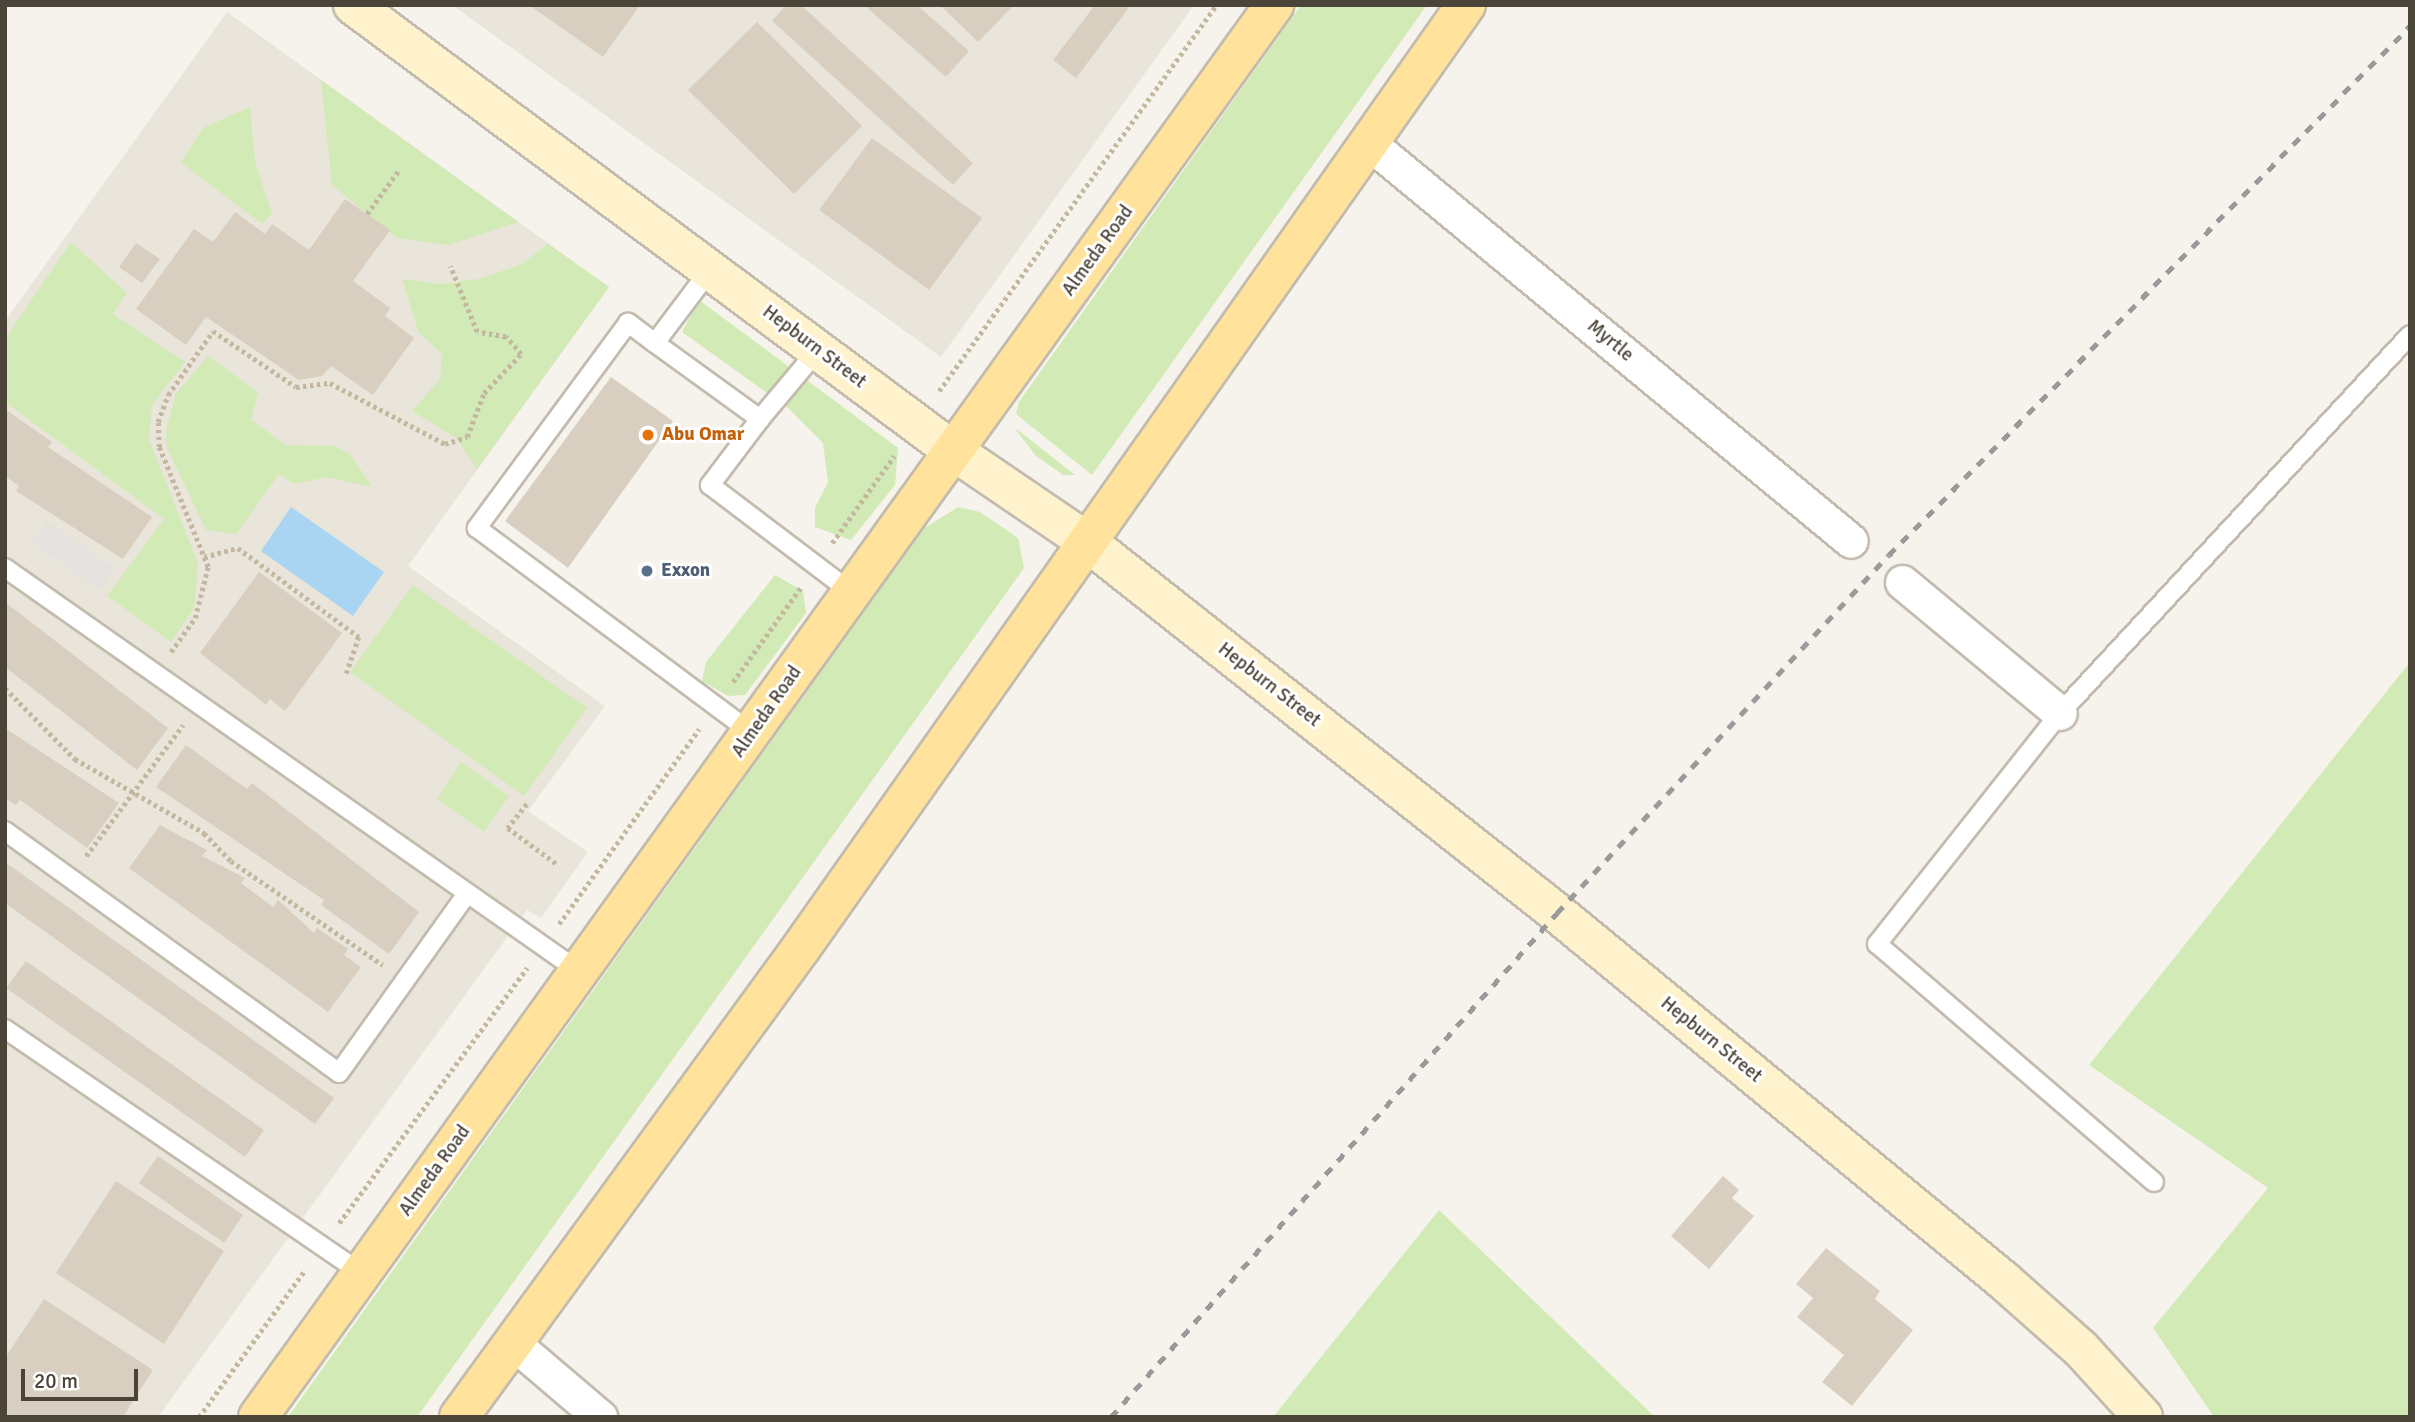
<!DOCTYPE html>
<html>
<head>
<meta charset="utf-8">
<style>
	body { margin:0 }
	#map { position:relative; width:2415px; height:1422px; overflow:hidden; background:#f6f3ec; font-family:Signika,sans-serif }
	div>[style] { position:absolute }
	.residential>* { inset:0; background:#eae5da }
	.green>* { inset:0; background:#d2eab5 }
	.parking>* { inset:0; background:#e5e3e0 }
	.water>* { inset:0; background:#a9d4f2 }
	.building>* { inset:0; background:#d8cfc1 }
	.path>* { height:4.5px; margin-top:-2.25px; transform-origin:0; background:repeating-linear-gradient(90deg,#c4b79f 0 3.5px,transparent 0 7px) }
	.roads { filter:drop-shadow(2px 0 #c2bbae) drop-shadow(-2px 0 #c2bbae) drop-shadow(0 2px #c2bbae) drop-shadow(0 -2px #c2bbae) }
	.lane>* { height:18px; margin:-9px; padding:0 9px; transform-origin:9px; border-radius:9px; background:#fff }
	.street>* { height:33px; margin:-16.5px; padding:0 16.5px; transform-origin:16.5px; border-radius:16.5px; background:#fff }
	.secondary>* { height:38px; margin:-19px; padding:0 19px; transform-origin:19px; border-radius:19px; background:#fff3cd }
	.primary>* { height:38px; margin:-19px; padding:0 19px; transform-origin:19px; border-radius:19px; background:#ffe39c }
	.rail>* { height:5px; margin-top:-2.5px; transform-origin:0; background:repeating-linear-gradient(90deg,#9a9a9a 0 9px,transparent 0 18px) }
	.dots>* { width:19px; height:19px; translate:-50% -50%; box-sizing:border-box; border:4px solid #fff; border-radius:50% }
	span { translate:-50% -50%; white-space:nowrap; text-align:center; line-height:1.15; -webkit-text-stroke:6px #fff; paint-order:stroke }
	.street-label { font-size:19px; color:#4b4439 }
	.food-label { font-size:19px; color:#c56008; font-weight:700 }
	.left { translate:0 -50%; text-align:left }
	.service-label { font-size:19px; color:#4e5e75; font-weight:700 }
	.frame { position:absolute; inset:0; border:7px solid #4b4439; pointer-events:none }
	.scale { position:absolute; left:21px; top:1369px; width:117px; height:32px; box-sizing:border-box; border:4px solid #4b4439; border-top:0; padding-left:9px; font-size:21px; line-height:24px; white-space:nowrap; color:#4b4439; -webkit-text-stroke:5px #fff; paint-order:stroke }
</style>
</head>
<body>
<div id="map">
	<div class="residential">
		<div style="clip-path:polygon(452px 5px,1194px 5px,941px 357px)"></div>
		<div style="clip-path:polygon(227px 12px,609px 287px,408px 566px,605px 706px,528px 811px,588px 852px,541px 918px,527px 910px,158px 1417px,5px 1417px,5px 321px)"></div>
	</div>
	<div class="green">
		<div style="clip-path:polygon(1301px 5px,1427px 5px,1092px 475px,1016px 414px,1019px 402px)"></div>
		<div style="clip-path:polygon(321px 80px,518px 222px,448px 245px,397px 238px,332px 185px)"></div>
		<div style="clip-path:polygon(250px 107px,255px 161px,272px 214px,262px 224px,181px 163px,203px 128px)"></div>
		<div style="clip-path:polygon(71px 242px,127px 293px,113px 314px,185px 362px,152px 405px,149px 440px,198px 563px,194px 608px,171px 642px,107px 596px,164px 519px,5px 402px,5px 339px)"></div>
		<div style="clip-path:polygon(548px 244px,609px 287px,477px 469px,456px 438px,412px 411px,440px 379px,442px 354px,419px 333px,402px 279px,440px 284px,479px 279px,522px 264px)"></div>
		<div style="clip-path:polygon(699px 300px,898px 448px,895px 485px,851px 540px,815px 527px,815px 508px,828px 482px,823px 443px,788px 408px,682px 332px)"></div>
		<div style="clip-path:polygon(208px 356px,258px 392px,251px 420px,286px 445px,335px 446px,351px 455px,372px 487px,326px 477px,294px 484px,279px 474px,236px 534px,206px 530px,167px 448px,166px 430px,176px 394px)"></div>
		<div style="clip-path:polygon(1014px 427px,1075px 475px,1063px 475px,1036px 456px)"></div>
		<div style="clip-path:polygon(958px 507px,980px 512px,1018px 538px,1024px 568px,417px 1417px,288px 1417px,923px 529px)"></div>
		<div style="clip-path:polygon(775px 575px,803px 591px,806px 613px,745px 695px,728px 696px,702px 681px,706px 662px)"></div>
		<div style="clip-path:polygon(413px 585px,587px 708px,524px 796px,350px 672px)"></div>
		<div style="clip-path:polygon(2410px 662px,2410px 1417px,2214px 1417px,2153px 1328px,2268px 1188px,2089px 1065px)"></div>
		<div style="clip-path:polygon(461px 762px,509px 796px,484px 832px,437px 799px)"></div>
		<div style="clip-path:polygon(1439px 1210px,1655px 1417px,1273px 1417px)"></div>
	</div>
	<div class="parking">
		<div style="clip-path:polygon(47px 521px,115px 568px,100px 590px,32px 543px)"></div>
	</div>
	<div class="water">
		<div style="clip-path:polygon(291px 507px,384px 572px,353px 616px,261px 551px)"></div>
	</div>
	<div class="building">
		<div style="clip-path:polygon(529px 5px,640px 5px,603px 57px)"></div>
		<div style="clip-path:polygon(786px 5px,801px 5px,973px 163px,953px 185px,772px 21px)"></div>
		<div style="clip-path:polygon(864px 5px,917px 5px,969px 51px,946px 77px)"></div>
		<div style="clip-path:polygon(940px 5px,1014px 5px,978px 42px)"></div>
		<div style="clip-path:polygon(1095px 5px,1131px 5px,1076px 78px,1053px 60px)"></div>
		<div style="clip-path:polygon(757px 22px,862px 126px,794px 194px,688px 90px)"></div>
		<div style="clip-path:polygon(872px 138px,982px 218px,929px 290px,819px 210px)"></div>
		<div style="clip-path:polygon(345px 199px,390px 230px,353px 281px,390px 308px,385px 316px,414px 338px,373px 395px,331px 366px,322px 376px,299px 380px,206px 317px,186px 345px,136px 309px,194px 229px,213px 242px,235px 212px,265px 234px,272px 224px,309px 250px)"></div>
		<div style="clip-path:polygon(136px 243px,160px 259px,142px 283px,119px 267px)"></div>
		<div style="clip-path:polygon(611px 377px,673px 421px,568px 568px,505px 521px)"></div>
		<div style="clip-path:polygon(5px 409px,52px 442px,48px 447px,152px 517px,123px 559px,16px 491px,19px 486px,5px 476px)"></div>
		<div style="clip-path:polygon(259px 572px,342px 633px,285px 711px,270px 699px,266px 705px,200px 653px)"></div>
		<div style="clip-path:polygon(5px 602px,168px 728px,137px 770px,5px 667px)"></div>
		<div style="clip-path:polygon(5px 728px,119px 803px,87px 848px,20px 800px,16px 805px,5px 798px)"></div>
		<div style="clip-path:polygon(186px 745px,247px 789px,252px 783px,419px 912px,389px 954px,321px 905px,324px 900px,156px 787px)"></div>
		<div style="clip-path:polygon(160px 825px,207px 850px,202px 856px,245px 878px,241px 883px,273px 907px,278px 900px,314px 933px,317px 928px,348px 949px,344px 955px,361px 967px,328px 1012px,129px 868px)"></div>
		<div style="clip-path:polygon(5px 862px,334px 1098px,315px 1124px,5px 903px)"></div>
		<div style="clip-path:polygon(26px 961px,264px 1130px,245px 1157px,6px 988px)"></div>
		<div style="clip-path:polygon(158px 1156px,243px 1215px,224px 1243px,139px 1183px)"></div>
		<div style="clip-path:polygon(1723px 1176px,1739px 1190px,1732px 1198px,1754px 1216px,1709px 1269px,1671px 1236px)"></div>
		<div style="clip-path:polygon(116px 1181px,224px 1251px,164px 1344px,56px 1273px)"></div>
		<div style="clip-path:polygon(1826px 1248px,1880px 1291px,1875px 1299px,1913px 1330px,1852px 1406px,1822px 1382px,1844px 1355px,1797px 1317px,1813px 1298px,1796px 1284px)"></div>
		<div style="clip-path:polygon(44px 1299px,153px 1370px,123px 1417px,5px 1417px,5px 1358px)"></div>
	</div>
	<div class="path">
		<div style="left:367px;top:214px;width:54px;rotate:-54deg"></div>
		<div style="left:939px;top:391px;width:475px;rotate:-54.3deg"></div>
		<div style="left:832px;top:543px;width:107px;rotate:-54.5deg"></div>
		<div style="left:204px;top:557px;width:35px;rotate:-15deg"></div>
		<div style="left:238px;top:548px;width:150px;rotate:36.3deg"></div>
		<div style="left:359px;top:637px;width:40px;rotate:108.9deg"></div>
		<div style="left:171px;top:652px;width:42px;rotate:-54.8deg"></div>
		<div style="left:195px;top:618px;width:53px;rotate:-75.7deg"></div>
		<div style="left:208px;top:567px;width:130px;rotate:-112.2deg"></div>
		<div style="left:159px;top:447px;width:25px;rotate:-92deg"></div>
		<div style="left:158px;top:422px;width:29px;rotate:-70deg"></div>
		<div style="left:168px;top:395px;width:78px;rotate:-54.9deg"></div>
		<div style="left:213px;top:331px;width:100px;rotate:34deg"></div>
		<div style="left:296px;top:387px;width:34px;rotate:-7deg"></div>
		<div style="left:330px;top:383px;width:130px;rotate:27.9deg"></div>
		<div style="left:445px;top:444px;width:23px;rotate:-18deg"></div>
		<div style="left:467px;top:437px;width:47px;rotate:-68.9deg"></div>
		<div style="left:484px;top:393px;width:54px;rotate:-46.5deg"></div>
		<div style="left:521px;top:354px;width:23px;rotate:-131deg"></div>
		<div style="left:506px;top:337px;width:29px;rotate:-170deg"></div>
		<div style="left:477px;top:332px;width:71px;rotate:-112.2deg"></div>
		<div style="left:733px;top:682px;width:117px;rotate:-54.4deg"></div>
		<div style="left:5px;top:688px;width:100px;rotate:45.4deg"></div>
		<div style="left:75px;top:759px;width:149px;rotate:29.8deg"></div>
		<div style="left:204px;top:833px;width:39px;rotate:46deg"></div>
		<div style="left:231px;top:861px;width:184px;rotate:34.4deg"></div>
		<div style="left:527px;top:804px;width:31px;rotate:128deg"></div>
		<div style="left:508px;top:828px;width:62px;rotate:36.5deg"></div>
		<div style="left:86px;top:856px;width:163px;rotate:-53.5deg"></div>
		<div style="left:559px;top:924px;width:240px;rotate:-54.3deg"></div>
		<div style="left:339px;top:1223px;width:317px;rotate:-53.6deg"></div>
		<div style="left:199px;top:1417px;width:181px;rotate:-54.2deg"></div>
	</div>
	<div class="roads">
		<div class="lane">
			<div style="left:710px;top:270px;width:91px;rotate:127deg"></div>
			<div style="left:655px;top:343px;width:130px;rotate:35.9deg"></div>
			<div style="left:760px;top:419px;width:83px;rotate:127.1deg"></div>
			<div style="left:710px;top:485px;width:177px;rotate:37.2deg"></div>
			<div style="left:655px;top:343px;width:34px;rotate:-143deg"></div>
			<div style="left:628px;top:323px;width:255px;rotate:126.4deg"></div>
			<div style="left:477px;top:528px;width:343px;rotate:36.7deg"></div>
			<div style="left:760px;top:419px;width:90px;rotate:-50deg"></div>
			<div style="left:5px;top:568px;width:703px;rotate:35.09deg"></div>
			<div style="left:5px;top:831px;width:412px;rotate:35.9deg"></div>
			<div style="left:339px;top:1073px;width:219px;rotate:-54.5deg"></div>
			<div style="left:5px;top:1029px;width:432px;rotate:34.4deg"></div>
			<div style="left:2154px;top:1182px;width:365px;rotate:-139.3deg"></div>
			<div style="left:1877px;top:944px;width:295px;rotate:-51.6deg"></div>
			<div style="left:2060px;top:713px;width:515px;rotate:-47.2deg"></div>
		</div>
		<div class="street">
			<div style="left:1368px;top:142px;width:626px;rotate:39.56deg"></div>
			<div style="left:1902px;top:582px;width:205px;rotate:39.7deg"></div>
			<div style="left:512px;top:1342px;width:116px;rotate:40.4deg"></div>
		</div>
		<div class="secondary">
			<div style="left:353px;top:5px;width:746px;rotate:36.61deg"></div>
			<div style="left:952px;top:450px;width:162px;rotate:34.2deg"></div>
			<div style="left:1086px;top:541px;width:600px;rotate:38.3deg"></div>
			<div style="left:1557px;top:913px;width:578px;rotate:39.45deg"></div>
			<div style="left:2003px;top:1280px;width:104px;rotate:41.5deg"></div>
			<div style="left:2081px;top:1349px;width:92px;rotate:47.6deg"></div>
		</div>
		<div class="primary">
			<div style="left:258px;top:1417px;width:1740px;rotate:-54.26deg"></div>
			<div style="left:459px;top:1417px;width:580px;rotate:-53.9deg"></div>
			<div style="left:801px;top:948px;width:1154px;rotate:-54.81deg"></div>
		</div>
	</div>
	<div class="rail">
		<div style="left:1111px;top:1417px;width:673px;rotate:-48.49deg"></div>
		<div style="left:1557px;top:913px;width:488px;rotate:-47.2deg"></div>
		<div style="left:1889px;top:555px;width:742px;rotate:-45.44deg"></div>
	</div>
	<div class="dots">
		<div style="left:648px;top:435px;background:#e8710a"></div>
		<div style="left:647px;top:571px;background:#5c6f8a"></div>
	</div>
	<div class="street-label">
		<span style="left:1098px;top:251px;rotate:-54deg">Almeda Road</span>
		<span style="left:1610px;top:341px;rotate:40deg">Myrtle</span>
		<span style="left:814px;top:347px;rotate:37deg">Hepburn Street</span>
		<span style="left:1269px;top:685px;rotate:38deg">Hepburn Street</span>
		<span style="left:767px;top:712px;rotate:-55deg">Almeda Road</span>
		<span style="left:1711px;top:1040px;rotate:39deg">Hepburn Street</span>
		<span style="left:435px;top:1171px;rotate:-54deg">Almeda Road</span>
	</div>
	<div class="food-label">
		<span class="left" style="left:662px;top:435px">Abu Omar</span>
	</div>
	<div class="service-label">
		<span class="left" style="left:661px;top:571px">Exxon</span>
	</div>
	<div class="frame"></div>
	<div class="scale">20 m</div>
</div>
</body>
</html>
